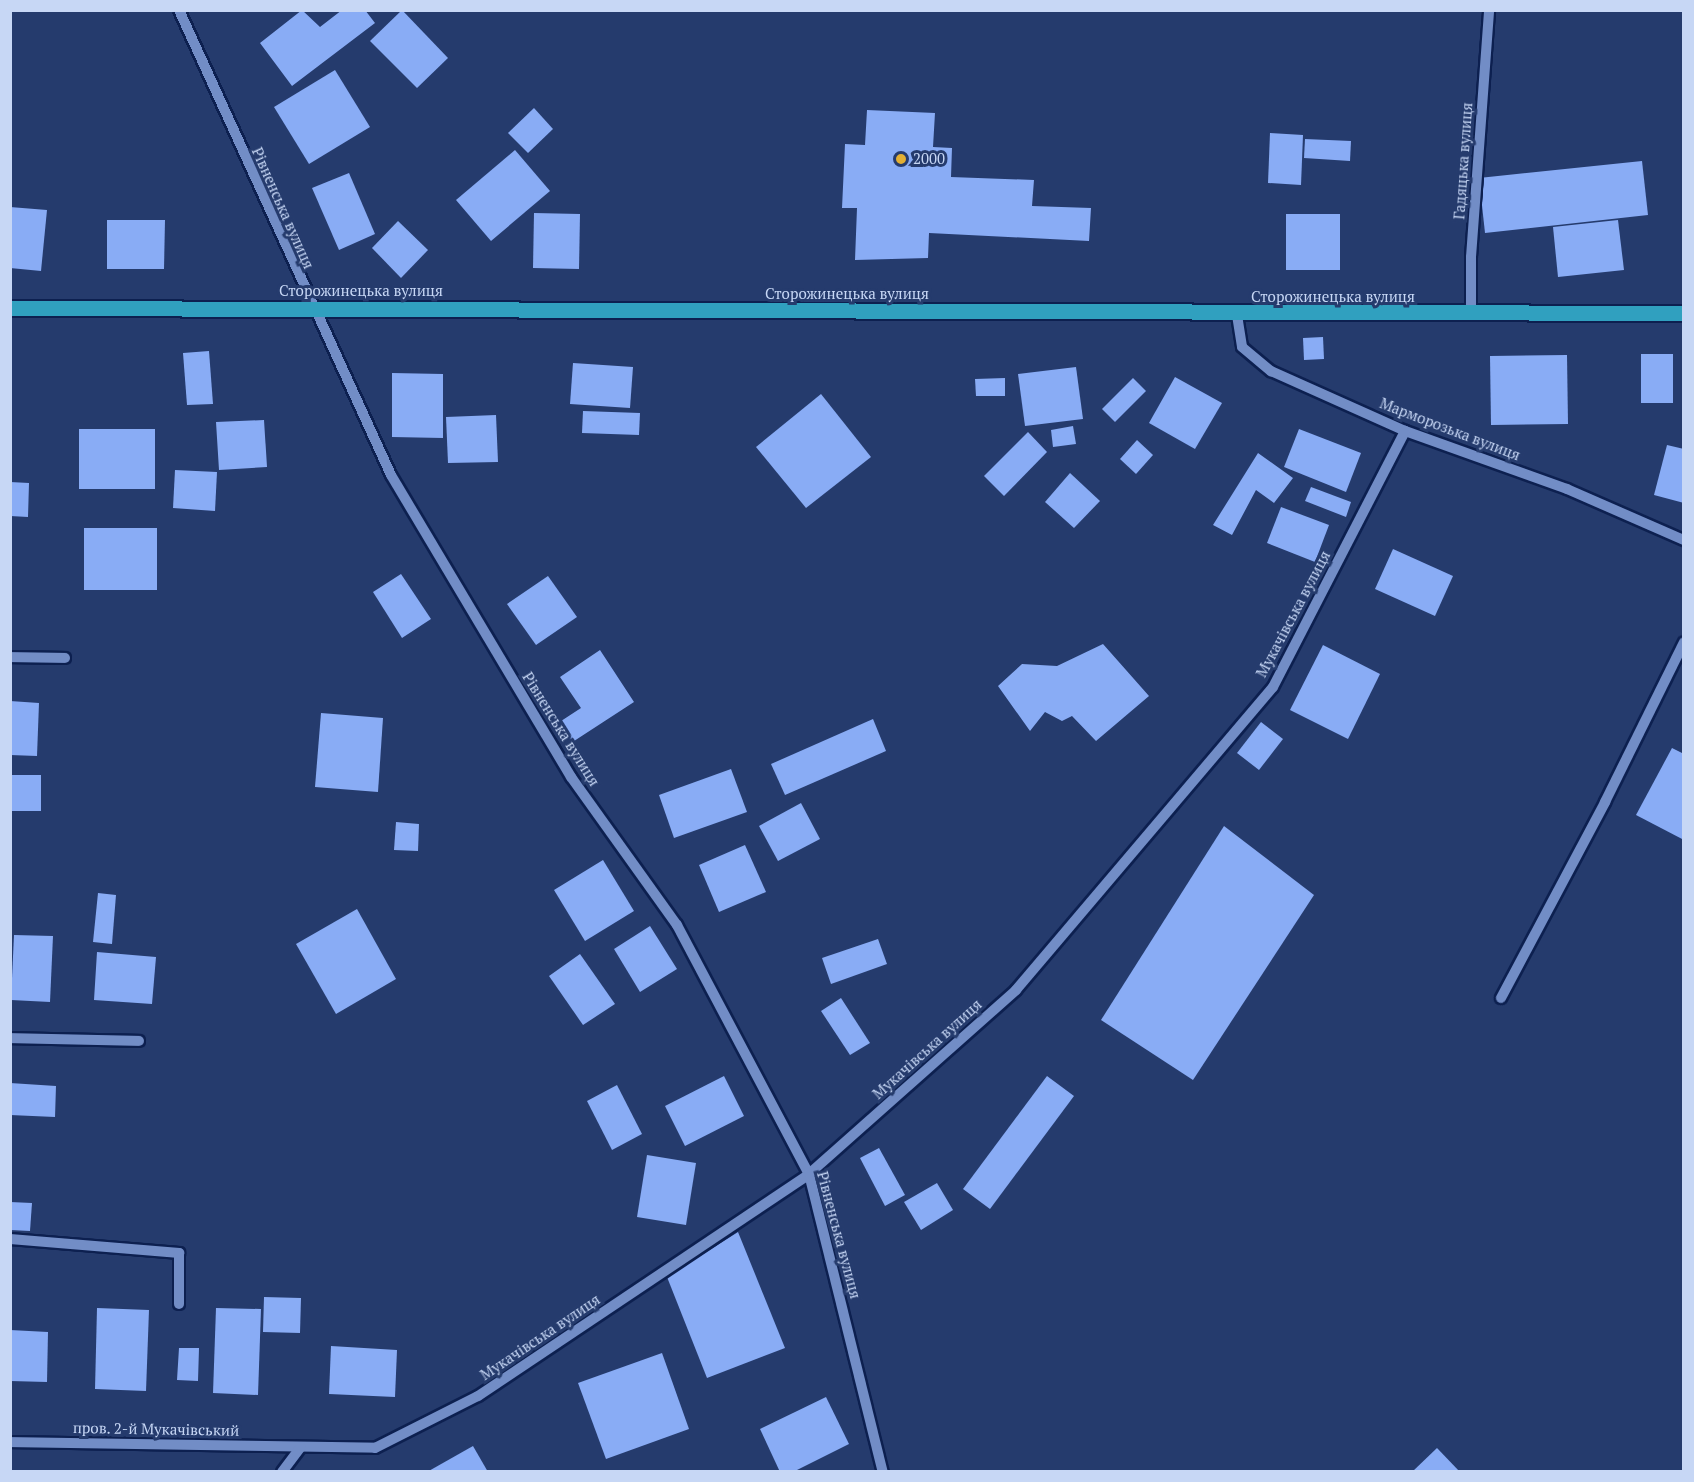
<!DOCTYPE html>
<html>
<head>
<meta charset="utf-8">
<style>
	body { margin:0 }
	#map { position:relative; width:1694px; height:1482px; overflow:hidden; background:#253b6d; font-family:"PT Serif",serif }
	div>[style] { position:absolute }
	.building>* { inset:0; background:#89acf5 }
	.roads { filter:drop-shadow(2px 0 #0d2050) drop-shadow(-2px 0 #0d2050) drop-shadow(0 2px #0d2050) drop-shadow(0 -2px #0d2050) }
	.minor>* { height:10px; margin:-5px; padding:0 5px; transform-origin:5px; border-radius:5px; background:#728dc6 }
	.major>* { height:15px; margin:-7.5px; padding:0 7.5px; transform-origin:7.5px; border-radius:7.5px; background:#30a0bf }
	.dots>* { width:16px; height:16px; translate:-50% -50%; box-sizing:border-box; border:3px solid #253b6d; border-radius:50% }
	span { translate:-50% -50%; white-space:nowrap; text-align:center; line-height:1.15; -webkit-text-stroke:6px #253b6d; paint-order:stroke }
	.poi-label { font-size:15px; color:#c7d7f5 }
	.left { translate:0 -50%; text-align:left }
	.street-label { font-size:15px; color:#c7d7f5 }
	.frame { position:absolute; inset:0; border:12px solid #c7d7f5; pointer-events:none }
</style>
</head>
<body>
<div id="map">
	<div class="building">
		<div style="clip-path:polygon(302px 10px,320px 27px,342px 10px,365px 10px,375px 23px,292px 86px,260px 43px)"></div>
		<div style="clip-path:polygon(402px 10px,448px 58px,417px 88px,370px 41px)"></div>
		<div style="clip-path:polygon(335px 70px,370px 127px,309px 164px,274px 107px)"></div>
		<div style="clip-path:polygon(534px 108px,553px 129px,528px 153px,508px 133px)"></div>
		<div style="clip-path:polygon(867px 110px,935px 113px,933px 147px,952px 148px,951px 177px,1034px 180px,1032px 206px,1091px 208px,1089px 241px,929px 233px,928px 258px,855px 260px,857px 208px,842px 208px,845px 144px,865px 145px)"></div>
		<div style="clip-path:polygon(1270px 133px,1303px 135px,1301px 185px,1268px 183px)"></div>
		<div style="clip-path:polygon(1305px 139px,1351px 141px,1350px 161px,1304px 158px)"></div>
		<div style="clip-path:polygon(515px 150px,550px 191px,491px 241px,456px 200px)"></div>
		<div style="clip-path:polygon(1642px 161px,1648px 215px,1485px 233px,1479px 178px)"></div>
		<div style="clip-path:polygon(349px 173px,375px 234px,339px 250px,312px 188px)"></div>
		<div style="clip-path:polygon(10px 207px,47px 210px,41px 271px,10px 268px)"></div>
		<div style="clip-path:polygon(534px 213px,580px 214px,579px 269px,533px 268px)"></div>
		<div style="clip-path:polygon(1286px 214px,1340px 214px,1340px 270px,1286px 270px)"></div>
		<div style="clip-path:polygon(107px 220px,165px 220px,164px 269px,107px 269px)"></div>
		<div style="clip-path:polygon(1618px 220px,1624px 270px,1558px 277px,1553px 227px)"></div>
		<div style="clip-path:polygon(398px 221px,428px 250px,401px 278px,372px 248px)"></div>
		<div style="clip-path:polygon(1323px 337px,1324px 359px,1304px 360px,1303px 338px)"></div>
		<div style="clip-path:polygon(209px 351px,213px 404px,187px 405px,183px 353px)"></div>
		<div style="clip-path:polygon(1641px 354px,1673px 354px,1673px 403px,1641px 403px)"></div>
		<div style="clip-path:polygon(1567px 355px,1568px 424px,1491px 425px,1490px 356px)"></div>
		<div style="clip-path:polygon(573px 363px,633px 367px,630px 408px,570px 404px)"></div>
		<div style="clip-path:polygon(1076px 367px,1083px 419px,1025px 426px,1018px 374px)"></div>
		<div style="clip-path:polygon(392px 373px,443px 374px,443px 438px,392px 437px)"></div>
		<div style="clip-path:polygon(1175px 377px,1222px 403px,1195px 449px,1149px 423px)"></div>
		<div style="clip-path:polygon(1005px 378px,1005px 396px,976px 396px,975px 379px)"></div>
		<div style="clip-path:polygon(1133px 378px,1146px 391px,1115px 422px,1102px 409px)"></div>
		<div style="clip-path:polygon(821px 394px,871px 457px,806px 508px,756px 447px)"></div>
		<div style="clip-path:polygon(583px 411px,640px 413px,639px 435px,582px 433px)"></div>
		<div style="clip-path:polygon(496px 415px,498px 462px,448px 463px,446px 417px)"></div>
		<div style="clip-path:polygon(264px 420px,267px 467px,219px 470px,216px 422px)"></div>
		<div style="clip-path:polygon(1073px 426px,1076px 444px,1053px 447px,1051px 430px)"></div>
		<div style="clip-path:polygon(79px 429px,155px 429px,155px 489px,79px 489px)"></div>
		<div style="clip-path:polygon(1299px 429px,1361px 453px,1346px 492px,1284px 467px)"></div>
		<div style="clip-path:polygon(1028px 432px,1047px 452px,1004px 496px,984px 476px)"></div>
		<div style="clip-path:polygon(1137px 440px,1153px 455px,1136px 474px,1120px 459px)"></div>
		<div style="clip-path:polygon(1667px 445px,1684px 449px,1684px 503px,1654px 495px)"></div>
		<div style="clip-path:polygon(1258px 453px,1293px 478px,1274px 503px,1256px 490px,1232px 535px,1213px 525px)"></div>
		<div style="clip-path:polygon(175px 470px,217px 472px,215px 511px,173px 508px)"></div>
		<div style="clip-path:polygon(1070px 473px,1100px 501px,1074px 528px,1045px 502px)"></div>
		<div style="clip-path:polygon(10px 482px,29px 483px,28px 517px,10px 516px)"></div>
		<div style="clip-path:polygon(1311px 487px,1351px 502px,1346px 517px,1305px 501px)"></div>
		<div style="clip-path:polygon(1281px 507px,1329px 525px,1315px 562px,1267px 543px)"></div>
		<div style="clip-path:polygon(84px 528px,157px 528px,157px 590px,84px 590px)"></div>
		<div style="clip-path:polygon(1393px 549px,1453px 576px,1435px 616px,1375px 589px)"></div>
		<div style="clip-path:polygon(401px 574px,431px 619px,402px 638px,373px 592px)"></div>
		<div style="clip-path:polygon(548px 576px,577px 617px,536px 645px,507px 604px)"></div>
		<div style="clip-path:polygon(1103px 644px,1149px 696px,1096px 741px,1072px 716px,1062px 721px,1045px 712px,1030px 731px,998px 686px,1022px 664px,1057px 666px)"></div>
		<div style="clip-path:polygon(1323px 645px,1380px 674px,1348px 739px,1290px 710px)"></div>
		<div style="clip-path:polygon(600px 650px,634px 702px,571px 743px,558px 723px,581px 708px,560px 677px)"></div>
		<div style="clip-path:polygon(10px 701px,39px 703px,37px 756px,10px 755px)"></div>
		<div style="clip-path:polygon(321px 713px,383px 718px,378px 792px,315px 787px)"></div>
		<div style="clip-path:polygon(873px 719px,886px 751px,785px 795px,771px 764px)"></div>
		<div style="clip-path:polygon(1261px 722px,1283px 739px,1259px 770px,1237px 753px)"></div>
		<div style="clip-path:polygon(1672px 748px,1684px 754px,1684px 840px,1636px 815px)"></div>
		<div style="clip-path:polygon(731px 769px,747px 812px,674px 838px,659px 795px)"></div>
		<div style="clip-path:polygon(10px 775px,41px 775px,41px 811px,10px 811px)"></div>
		<div style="clip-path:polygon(801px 803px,820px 839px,778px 861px,759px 826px)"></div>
		<div style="clip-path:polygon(396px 822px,419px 824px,418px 851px,394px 850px)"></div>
		<div style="clip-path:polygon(1224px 826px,1314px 895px,1193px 1080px,1101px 1020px)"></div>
		<div style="clip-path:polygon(745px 845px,766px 892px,719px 912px,699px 865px)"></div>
		<div style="clip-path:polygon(603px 860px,634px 911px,585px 941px,554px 890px)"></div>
		<div style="clip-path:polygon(98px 893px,116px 895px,112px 944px,93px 942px)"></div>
		<div style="clip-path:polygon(357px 909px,396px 979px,336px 1014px,296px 944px)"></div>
		<div style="clip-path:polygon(650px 926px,677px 969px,640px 992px,614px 949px)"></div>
		<div style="clip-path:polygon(14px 935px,53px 936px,50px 1002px,11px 1000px)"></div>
		<div style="clip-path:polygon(878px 939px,887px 964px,831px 984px,822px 958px)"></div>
		<div style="clip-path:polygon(97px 952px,156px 957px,152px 1004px,94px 1000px)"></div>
		<div style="clip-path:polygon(580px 954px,615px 1004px,583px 1025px,549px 976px)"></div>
		<div style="clip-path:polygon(841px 998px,870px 1043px,850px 1055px,821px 1011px)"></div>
		<div style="clip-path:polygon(724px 1076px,744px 1116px,685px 1146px,665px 1106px)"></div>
		<div style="clip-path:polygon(1047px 1076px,1074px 1096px,990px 1209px,963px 1189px)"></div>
		<div style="clip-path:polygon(10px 1083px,56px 1086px,55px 1117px,10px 1115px)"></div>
		<div style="clip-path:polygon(617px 1085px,642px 1134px,612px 1150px,587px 1101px)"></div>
		<div style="clip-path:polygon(879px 1148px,905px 1195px,885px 1206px,860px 1158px)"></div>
		<div style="clip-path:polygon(647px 1155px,696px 1163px,686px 1225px,637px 1217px)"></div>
		<div style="clip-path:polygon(937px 1183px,953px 1210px,921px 1230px,904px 1202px)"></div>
		<div style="clip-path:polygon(10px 1202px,32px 1203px,30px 1231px,10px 1230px)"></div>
		<div style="clip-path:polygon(738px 1232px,785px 1348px,707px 1378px,667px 1277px)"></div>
		<div style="clip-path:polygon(264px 1297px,301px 1298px,300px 1333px,263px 1332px)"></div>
		<div style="clip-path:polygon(97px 1308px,149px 1310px,146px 1391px,95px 1389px)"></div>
		<div style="clip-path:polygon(216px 1308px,261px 1309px,258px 1395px,213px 1393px)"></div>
		<div style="clip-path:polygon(10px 1330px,48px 1332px,47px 1382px,10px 1381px)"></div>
		<div style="clip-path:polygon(331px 1346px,397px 1350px,395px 1397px,329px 1394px)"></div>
		<div style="clip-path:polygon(179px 1348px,199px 1348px,198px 1381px,177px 1380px)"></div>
		<div style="clip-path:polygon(662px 1353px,689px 1429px,606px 1459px,578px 1383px)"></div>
		<div style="clip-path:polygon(826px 1397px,849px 1444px,793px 1472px,780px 1472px,760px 1429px)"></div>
		<div style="clip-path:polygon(473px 1446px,488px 1472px,427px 1472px)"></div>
		<div style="clip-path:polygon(1437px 1448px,1460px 1472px,1412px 1472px)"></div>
	</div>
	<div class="roads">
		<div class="minor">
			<div style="left:179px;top:10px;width:511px;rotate:65.49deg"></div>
			<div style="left:391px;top:475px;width:352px;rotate:59.2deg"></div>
			<div style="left:571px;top:777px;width:182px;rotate:54.4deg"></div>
			<div style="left:677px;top:925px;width:282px;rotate:62.1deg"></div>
			<div style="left:809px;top:1174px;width:307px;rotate:76.1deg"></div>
			<div style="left:1237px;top:315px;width:32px;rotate:81deg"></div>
			<div style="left:1242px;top:347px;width:38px;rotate:40deg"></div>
			<div style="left:1271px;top:371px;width:147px;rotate:24.1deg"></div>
			<div style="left:1405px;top:431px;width:172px;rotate:19.7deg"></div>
			<div style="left:1567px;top:489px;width:128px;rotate:23.6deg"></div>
			<div style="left:1471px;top:315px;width:58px;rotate:-90deg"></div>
			<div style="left:1471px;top:257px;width:248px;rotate:-85.8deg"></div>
			<div style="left:10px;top:657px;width:55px;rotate:1deg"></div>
			<div style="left:1501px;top:998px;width:222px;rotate:-62deg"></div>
			<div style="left:1605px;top:802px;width:178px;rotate:-63.7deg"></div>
			<div style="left:10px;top:1038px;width:129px;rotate:1.3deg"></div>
			<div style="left:10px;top:1239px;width:170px;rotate:4.7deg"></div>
			<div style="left:179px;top:1253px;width:51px;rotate:90deg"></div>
			<div style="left:10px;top:1442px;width:365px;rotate:0.9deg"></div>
			<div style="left:375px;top:1448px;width:115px;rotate:-26.8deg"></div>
			<div style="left:478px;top:1396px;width:399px;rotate:-33.8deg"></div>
			<div style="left:809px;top:1174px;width:277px;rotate:-41.6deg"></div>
			<div style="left:1016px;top:990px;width:397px;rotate:-49.7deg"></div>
			<div style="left:1273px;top:687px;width:288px;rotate:-62.7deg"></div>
			<div style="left:282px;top:1472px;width:31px;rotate:-53deg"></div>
		</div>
		<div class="major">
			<div style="left:10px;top:308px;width:1674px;rotate:0.17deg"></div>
		</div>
	</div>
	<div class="dots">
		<div style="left:901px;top:159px;background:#e2af34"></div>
	</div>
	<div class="poi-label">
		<span class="left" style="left:913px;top:159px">2000</span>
	</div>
	<div class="street-label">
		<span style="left:1463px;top:161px;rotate:-86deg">Гадяцька вулиця</span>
		<span style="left:283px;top:208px;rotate:66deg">Рівненська вулиця</span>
		<span style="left:361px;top:291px">Сторожинецька вулиця</span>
		<span style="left:847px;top:294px">Сторожинецька вулиця</span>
		<span style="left:1333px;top:297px">Сторожинецька вулиця</span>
		<span style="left:1450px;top:429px;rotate:21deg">Марморозька вулиця</span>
		<span style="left:1293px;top:614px;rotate:-62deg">Мукачівська вулиця</span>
		<span style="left:561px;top:729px;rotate:58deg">Рівненська вулиця</span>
		<span style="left:927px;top:1049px;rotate:-42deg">Мукачівська вулиця</span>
		<span style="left:839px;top:1235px;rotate:75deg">Рівненська вулиця</span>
		<span style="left:540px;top:1337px;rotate:-34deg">Мукачівська вулиця</span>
		<span style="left:156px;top:1429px;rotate:1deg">пров. 2-й Мукачівський</span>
	</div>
	<div class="frame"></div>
</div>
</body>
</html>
